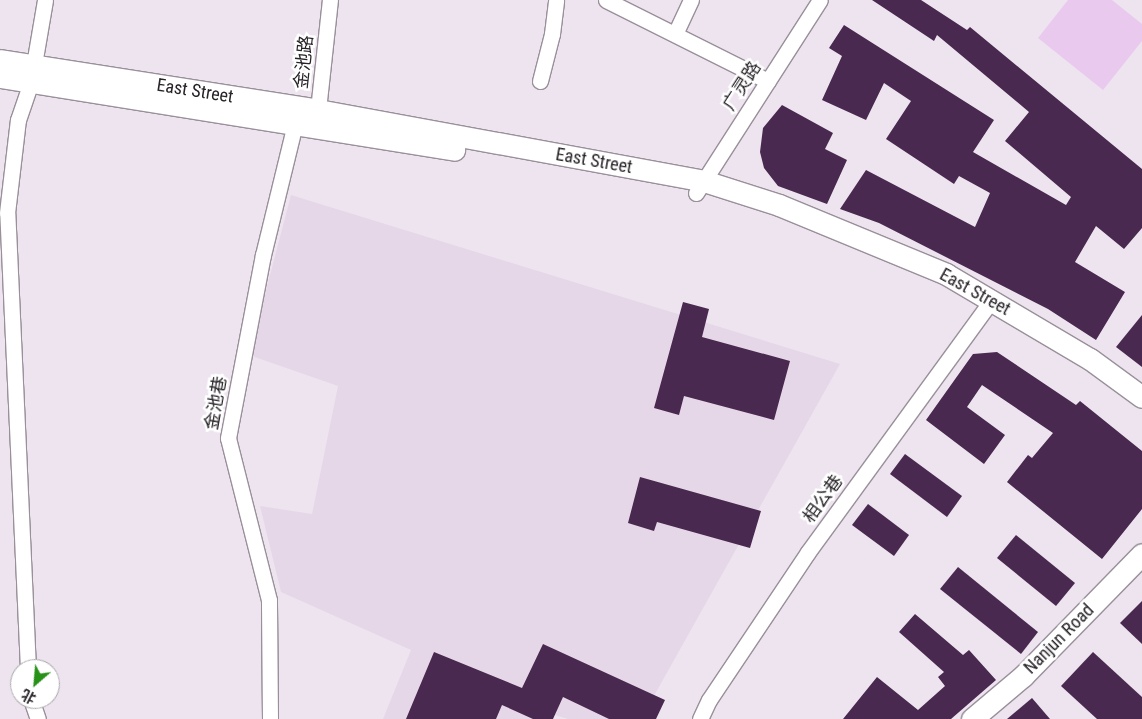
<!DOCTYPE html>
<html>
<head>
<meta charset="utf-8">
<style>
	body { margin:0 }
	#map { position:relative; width:1142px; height:719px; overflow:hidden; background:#ede4ef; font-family:"Roboto Condensed","Noto Sans SC",sans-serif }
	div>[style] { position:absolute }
	.built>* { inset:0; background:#e6d7e8 }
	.green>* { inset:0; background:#e9caee }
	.building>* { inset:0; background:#49294f }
	.roads { filter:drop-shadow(1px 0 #99909a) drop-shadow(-1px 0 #99909a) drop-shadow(0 1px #99909a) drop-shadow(0 -1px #99909a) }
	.minor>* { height:15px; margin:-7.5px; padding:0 7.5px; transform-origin:7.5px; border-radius:7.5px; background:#fff }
	.secondary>* { height:21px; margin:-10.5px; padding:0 10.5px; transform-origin:10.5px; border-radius:10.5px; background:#fff }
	span { translate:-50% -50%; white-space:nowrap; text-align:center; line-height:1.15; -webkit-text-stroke:5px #fff; paint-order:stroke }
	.street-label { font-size:18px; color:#272327 }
	.north { position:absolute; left:10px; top:659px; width:50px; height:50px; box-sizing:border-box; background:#fff; border:1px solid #a9a7a9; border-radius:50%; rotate:207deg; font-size:14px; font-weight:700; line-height:20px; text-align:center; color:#272327 }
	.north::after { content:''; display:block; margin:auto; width:18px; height:22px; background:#289218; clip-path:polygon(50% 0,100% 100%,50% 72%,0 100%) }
</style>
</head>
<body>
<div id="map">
	<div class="built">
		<div style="clip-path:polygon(291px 195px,840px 364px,641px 719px,568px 719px,542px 711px,539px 719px,383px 719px,411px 650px,281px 592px,260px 506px,312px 514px,338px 386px,249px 355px)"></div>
	</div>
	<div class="green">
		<div style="clip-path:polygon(1068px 0,1112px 0,1142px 24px,1142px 41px,1103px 90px,1038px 38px)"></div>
	</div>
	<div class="building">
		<div style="clip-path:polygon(872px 0,921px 0,967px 30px,970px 27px,1142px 169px,1142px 228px,1124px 249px,1096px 226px,1075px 262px,1125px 292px,1096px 340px,1048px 309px,879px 223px,840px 209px,866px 170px,975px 227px,990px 193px,959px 176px,954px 184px,886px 139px,911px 101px,884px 83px,866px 120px,822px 100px,842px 56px,829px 48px,844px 25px,994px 120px,973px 152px,1066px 205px,1071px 197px,1005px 141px,1029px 112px,937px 35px,934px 41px)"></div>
		<div style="clip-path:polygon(782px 105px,833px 133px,825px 149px,847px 160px,827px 204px,778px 186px,764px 168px,760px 152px,763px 128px)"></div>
		<div style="clip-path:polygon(683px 302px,709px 309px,702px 337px,790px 361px,774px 420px,684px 396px,679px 415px,654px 408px)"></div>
		<div style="clip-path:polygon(1142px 315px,1142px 367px,1116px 347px)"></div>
		<div style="clip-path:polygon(997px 352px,1076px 405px,1080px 401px,1142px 451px,1142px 509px,1102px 559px,1007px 482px,1028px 455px,1032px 458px,1053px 433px,982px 385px,967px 407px,1005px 435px,984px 464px,926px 420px,973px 354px)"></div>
		<div style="clip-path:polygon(905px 454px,962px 496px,947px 517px,890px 474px)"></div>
		<div style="clip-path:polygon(640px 477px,761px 511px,750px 548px,657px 522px,654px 531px,628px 523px)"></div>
		<div style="clip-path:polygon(868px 504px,909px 535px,894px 556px,852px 525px)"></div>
		<div style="clip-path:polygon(1016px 535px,1075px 583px,1056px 606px,997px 558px)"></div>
		<div style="clip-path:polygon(958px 567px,1038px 632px,1021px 654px,940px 589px)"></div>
		<div style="clip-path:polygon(1142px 601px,1142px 644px,1120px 623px)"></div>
		<div style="clip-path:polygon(915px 614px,963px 655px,969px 650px,996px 680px,951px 719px,843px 719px,877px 677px,918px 710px,945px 686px,938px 677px,944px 672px,899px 632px)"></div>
		<div style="clip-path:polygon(543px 644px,665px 700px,656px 719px,609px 719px,563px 697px,553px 719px,533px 719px,502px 705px,496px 719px,406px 719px,434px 652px,522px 688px)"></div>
		<div style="clip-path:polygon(1093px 652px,1142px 697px,1142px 719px,1097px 719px,1061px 686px)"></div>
		<div style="clip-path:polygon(1032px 698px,1050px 719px,1007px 719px)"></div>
	</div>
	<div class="roads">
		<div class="minor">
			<div style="left:606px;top:0;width:181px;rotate:26.6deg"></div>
			<div style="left:675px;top:34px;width:38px;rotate:-65deg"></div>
			<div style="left:540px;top:81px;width:49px;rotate:-75.7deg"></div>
			<div style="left:552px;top:34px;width:34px;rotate:-83deg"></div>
			<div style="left:317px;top:119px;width:120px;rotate:-83.8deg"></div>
			<div style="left:696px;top:193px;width:229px;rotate:-57.3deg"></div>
			<div style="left:28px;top:669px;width:456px;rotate:-92.6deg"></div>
			<div style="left:7px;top:213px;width:94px;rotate:-83.3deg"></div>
			<div style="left:18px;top:120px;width:40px;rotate:-71.1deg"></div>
			<div style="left:31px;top:82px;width:83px;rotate:-80.3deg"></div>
			<div style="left:31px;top:699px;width:21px;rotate:71deg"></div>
			<div style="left:270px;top:719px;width:119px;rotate:-90.5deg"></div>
			<div style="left:269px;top:600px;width:167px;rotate:-104.2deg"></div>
			<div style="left:228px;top:438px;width:186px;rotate:-79.2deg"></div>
			<div style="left:263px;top:255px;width:135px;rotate:-76.3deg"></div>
			<div style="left:700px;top:719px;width:21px;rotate:-65deg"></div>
			<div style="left:709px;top:700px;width:178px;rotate:-56.2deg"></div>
			<div style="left:808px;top:552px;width:302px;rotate:-53.9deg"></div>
		</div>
		<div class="secondary">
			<div style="left:0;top:60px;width:322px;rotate:8.9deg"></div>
			<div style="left:318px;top:110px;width:392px;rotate:10.4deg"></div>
			<div style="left:704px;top:181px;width:79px;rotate:17.7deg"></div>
			<div style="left:779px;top:205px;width:181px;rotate:22.4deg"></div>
			<div style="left:946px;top:274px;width:167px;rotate:30.6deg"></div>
			<div style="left:1090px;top:359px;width:64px;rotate:36.2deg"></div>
			<div style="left:0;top:77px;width:460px;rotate:9.1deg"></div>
			<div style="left:972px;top:719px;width:67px;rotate:-40.1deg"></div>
			<div style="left:1023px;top:676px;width:170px;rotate:-45.7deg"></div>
		</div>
	</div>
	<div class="street-label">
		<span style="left:304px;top:62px;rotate:-84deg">金池路</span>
		<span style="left:742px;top:86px;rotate:-57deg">广灵路</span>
		<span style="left:195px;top:91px;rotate:9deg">East Street</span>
		<span style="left:594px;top:161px;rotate:10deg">East Street</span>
		<span style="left:975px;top:292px;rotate:29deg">East Street</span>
		<span style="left:216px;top:403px;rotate:-80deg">金池巷</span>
		<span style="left:823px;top:499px;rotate:-54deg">相公巷</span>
		<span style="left:1059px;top:639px;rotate:-45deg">Nanjun Road</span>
	</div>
	<div class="north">北</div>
</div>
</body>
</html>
